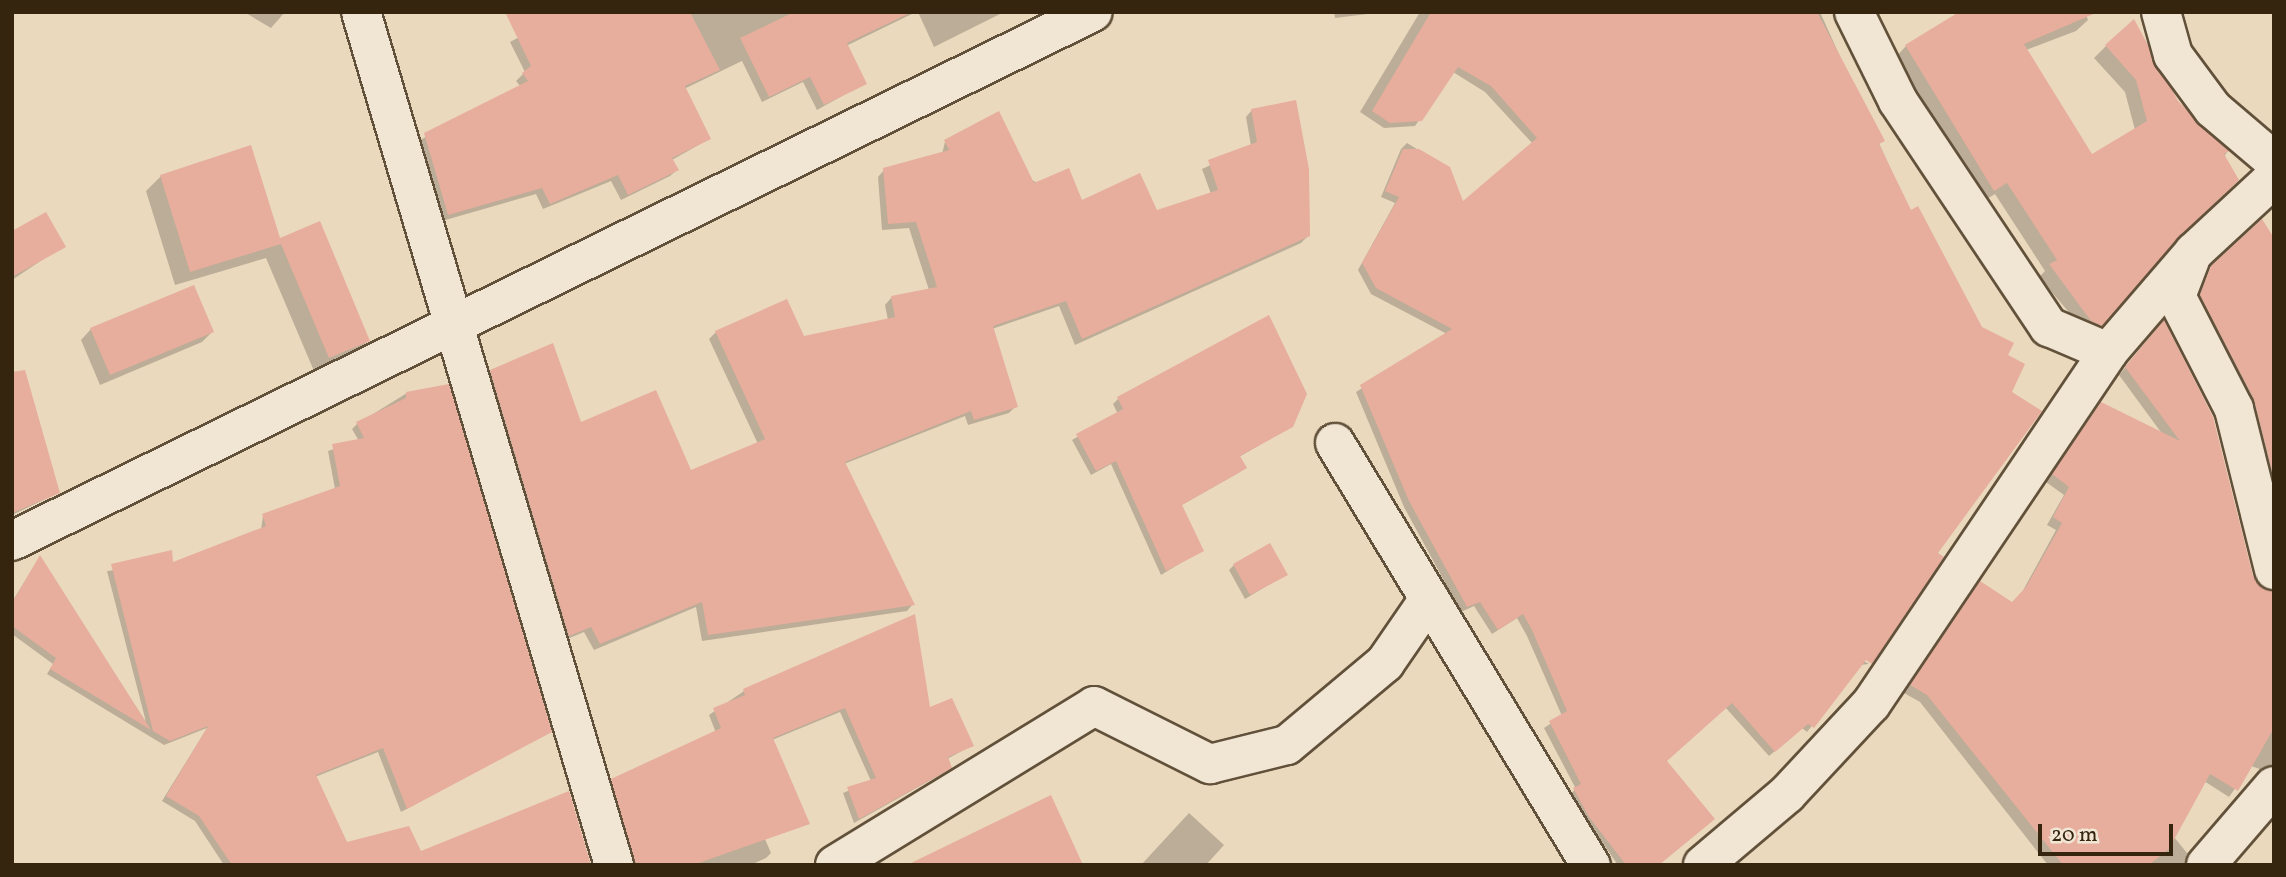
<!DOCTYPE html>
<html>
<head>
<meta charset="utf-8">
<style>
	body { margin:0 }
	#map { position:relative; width:2286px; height:877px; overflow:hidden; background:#ead9bd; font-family:Vollkorn,serif }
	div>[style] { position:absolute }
	.shadow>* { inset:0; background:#0003 }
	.building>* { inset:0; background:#e7ad9d }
	.roads { filter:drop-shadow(2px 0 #62513a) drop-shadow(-2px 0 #62513a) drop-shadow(0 2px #62513a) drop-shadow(0 -2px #62513a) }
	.street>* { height:38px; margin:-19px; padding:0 19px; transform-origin:19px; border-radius:19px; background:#f1e6d4 }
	span { translate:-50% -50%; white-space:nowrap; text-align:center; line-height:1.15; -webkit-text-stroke:6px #f1e6d4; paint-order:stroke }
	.frame { position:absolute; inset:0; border:14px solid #35240e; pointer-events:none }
	.scale { position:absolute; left:2038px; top:824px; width:135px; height:32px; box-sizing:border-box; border:4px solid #35240e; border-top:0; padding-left:9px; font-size:21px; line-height:24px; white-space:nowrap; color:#35240e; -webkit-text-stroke:5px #f1e6d4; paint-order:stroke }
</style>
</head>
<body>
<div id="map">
	<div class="shadow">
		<div style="clip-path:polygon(244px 12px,285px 12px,271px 28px)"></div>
		<div style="clip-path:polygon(566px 12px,916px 12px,846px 46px,865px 83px,817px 110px,803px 82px,762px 102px,742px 61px,684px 89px,709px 139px,672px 160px,677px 170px,670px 176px,621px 200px,611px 181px,543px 209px,536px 194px,442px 221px,418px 141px,521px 87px,516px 81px,525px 72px,510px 42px)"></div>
		<div style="clip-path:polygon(918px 12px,1004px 12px,934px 47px)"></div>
		<div style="clip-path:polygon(1334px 12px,1384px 12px,1335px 18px)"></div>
		<div style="clip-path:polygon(1420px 12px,1820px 12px,1910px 212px,1857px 657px,1869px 664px,1860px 665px,1807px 732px,1802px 728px,1769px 756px,1725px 707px,1665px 761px,1657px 865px,1618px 865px,1569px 795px,1576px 789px,1544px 728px,1562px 716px,1527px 636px,1517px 618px,1492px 634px,1474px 606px,1461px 612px,1404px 507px,1356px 392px,1447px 334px,1371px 294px,1358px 270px,1395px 203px,1381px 197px,1401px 149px,1407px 143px,1448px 168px,1463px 204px,1533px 144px,1485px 92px,1453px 72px,1415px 126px,1384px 128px,1360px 112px)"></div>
		<div style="clip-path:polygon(2085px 12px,2088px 20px,2076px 31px,2026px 50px,2092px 156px,2135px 130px,2125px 92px,2094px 58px,2106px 46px,2154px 69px,2194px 123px,2227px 152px,2172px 241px,2089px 336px,2039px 277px,2045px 271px,1995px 194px,1982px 202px,1895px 58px,1906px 46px)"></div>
		<div style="clip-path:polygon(1252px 110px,1308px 236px,1301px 243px,1075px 345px,1059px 306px,992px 329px,1016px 406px,1009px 413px,968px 425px,965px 416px,844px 464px,913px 604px,907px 611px,702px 641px,696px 607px,594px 650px,584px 632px,562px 641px,484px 378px,491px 371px,580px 424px,691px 472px,758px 444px,709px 339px,716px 332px,786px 301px,803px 338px,888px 320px,885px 305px,891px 298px,929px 290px,909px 228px,882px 230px,878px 177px,884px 170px,942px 154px,945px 142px,1081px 202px,1156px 212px,1211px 194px,1202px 169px,1251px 146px,1246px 117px)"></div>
		<div style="clip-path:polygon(161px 176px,279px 240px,368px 341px,353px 355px,314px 371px,266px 258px,175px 285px,146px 191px)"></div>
		<div style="clip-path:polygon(12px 233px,63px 246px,12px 280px)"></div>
		<div style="clip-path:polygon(2274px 241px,2274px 510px,2194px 302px,2212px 268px)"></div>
		<div style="clip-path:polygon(1268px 318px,1292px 426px,1239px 457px,1245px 467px,1240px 472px,1180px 506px,1202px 550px,1161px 575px,1111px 464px,1091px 475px,1072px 440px,1118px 414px,1113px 404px,1118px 399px)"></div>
		<div style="clip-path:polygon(91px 329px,212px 332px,202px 342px,100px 385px,81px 340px)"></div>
		<div style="clip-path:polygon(2157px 330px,2274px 647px,2274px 774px,2251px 766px,2229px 797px,2204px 781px,2174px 837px,2187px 853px,2185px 865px,2048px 865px,1920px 702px,1904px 693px,1981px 583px,2012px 604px,2020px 596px,2056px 530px,2047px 525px,2064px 495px,2046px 482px,2101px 404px,2163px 435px,2119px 375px)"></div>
		<div style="clip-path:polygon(12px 387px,58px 493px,12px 515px)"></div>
		<div style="clip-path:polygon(407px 393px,550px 731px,401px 812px,378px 752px,315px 777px,252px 865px,224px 865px,195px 821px,162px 801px,207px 728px,164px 745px,47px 674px,53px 664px,12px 634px,12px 602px,39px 558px,146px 722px,107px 571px,171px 564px,261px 530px,263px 516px,335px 489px,328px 451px,359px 441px,352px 429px,357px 424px)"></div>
		<div style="clip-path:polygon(1234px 565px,1285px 575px,1245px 599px,1229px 570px)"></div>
		<div style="clip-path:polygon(744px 691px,928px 710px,971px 746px,947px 759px,945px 772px,854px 823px,843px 793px,871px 781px,840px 712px,772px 740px,808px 824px,765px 839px,771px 853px,766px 858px,750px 865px,631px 865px,607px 786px,716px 733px,709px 715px)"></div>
		<div style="clip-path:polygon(1189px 813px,1224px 845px,1206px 865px,1141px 865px)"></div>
	</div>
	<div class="building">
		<div style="clip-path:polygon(505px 12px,690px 12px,720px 70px,685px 86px,711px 139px,672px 158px,679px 170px,628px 195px,618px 175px,550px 204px,542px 188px,448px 215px,424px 133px,528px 81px,522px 73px,531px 66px)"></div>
		<div style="clip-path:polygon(794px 12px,912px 12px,847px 43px,867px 84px,824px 105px,810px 77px,769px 97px,740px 38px)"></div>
		<div style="clip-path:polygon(1431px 12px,1817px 12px,1885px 141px,1879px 144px,1911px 210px,1918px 206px,1982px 327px,2014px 343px,2008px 355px,2025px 364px,2012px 392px,2042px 411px,1938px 553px,1944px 557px,1872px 664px,1866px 660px,1814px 728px,1808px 724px,1775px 752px,1732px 703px,1667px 761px,1715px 819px,1659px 865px,1626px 865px,1589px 817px,1573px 788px,1581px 784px,1549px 721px,1567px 711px,1532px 630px,1523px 614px,1498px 630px,1480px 602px,1467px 607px,1409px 501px,1360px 385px,1452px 329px,1376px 288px,1362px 263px,1399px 197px,1385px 191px,1403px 149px,1419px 149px,1450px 167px,1463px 201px,1537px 138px,1491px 86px,1458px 67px,1422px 121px,1390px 123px,1372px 111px)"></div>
		<div style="clip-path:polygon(1959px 12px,2098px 12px,2024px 44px,2092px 154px,2147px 121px,2136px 80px,2105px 45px,2134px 19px,2178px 101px,2229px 151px,2224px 154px,2239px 180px,2178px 238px,2102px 326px,2091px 321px,2049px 264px,2057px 260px,2007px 183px,1994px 191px,1905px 45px)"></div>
		<div style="clip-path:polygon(1296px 100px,1309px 169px,1310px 236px,1082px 339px,1066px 301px,993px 326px,1018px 407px,974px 420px,971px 411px,845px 462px,915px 605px,708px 635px,702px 602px,600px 644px,591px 627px,569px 636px,490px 370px,553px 343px,581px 422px,656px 390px,691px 470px,765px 439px,715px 331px,787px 299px,804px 336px,895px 317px,891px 296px,937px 287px,916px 222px,888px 224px,883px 168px,949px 150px,944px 140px,999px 111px,1034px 183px,1069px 168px,1082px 200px,1140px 173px,1157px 210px,1218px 190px,1208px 160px,1257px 142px,1251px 109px)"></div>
		<div style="clip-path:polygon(251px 145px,280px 238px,320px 221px,370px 341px,329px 358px,281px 244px,190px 272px,160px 175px)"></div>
		<div style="clip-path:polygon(46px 212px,66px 247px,12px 277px,12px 231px)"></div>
		<div style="clip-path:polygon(2262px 219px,2274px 238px,2274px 478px,2254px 399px,2200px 295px,2211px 266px)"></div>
		<div style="clip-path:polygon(194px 285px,214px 332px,110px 375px,90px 328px)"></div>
		<div style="clip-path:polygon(1269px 315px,1307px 394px,1293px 427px,1240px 456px,1247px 468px,1182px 505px,1204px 551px,1166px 571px,1116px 461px,1096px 471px,1076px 434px,1123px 409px,1117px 397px)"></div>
		<div style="clip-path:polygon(2164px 320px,2213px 417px,2253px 576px,2274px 591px,2274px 728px,2238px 791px,2210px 774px,2169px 849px,2149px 865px,2063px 865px,1927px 695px,1910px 685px,1980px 581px,2012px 602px,2026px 587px,2062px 523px,2053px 517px,2069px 487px,2052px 474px,2101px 402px,2180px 441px,2125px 367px)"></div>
		<div style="clip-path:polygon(25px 370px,60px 493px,12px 513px,12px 372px)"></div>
		<div style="clip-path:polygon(449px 384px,552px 732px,407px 809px,383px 748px,316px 775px,347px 842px,409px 826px,421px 851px,569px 791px,591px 865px,232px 865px,199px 816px,166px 796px,208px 726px,170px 741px,153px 731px,111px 564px,172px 550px,173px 562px,266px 526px,262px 514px,340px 486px,332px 444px,364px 438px,356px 422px,406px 398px,406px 392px)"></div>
		<div style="clip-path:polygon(1270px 543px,1288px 575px,1250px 595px,1233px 564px)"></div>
		<div style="clip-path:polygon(40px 555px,151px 730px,50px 669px,56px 658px,12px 626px,12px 603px)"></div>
		<div style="clip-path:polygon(915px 614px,930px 707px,952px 698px,974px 746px,948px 757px,952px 768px,859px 819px,847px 787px,876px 778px,845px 708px,773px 738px,810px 824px,693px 865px,635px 865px,611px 779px,721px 728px,713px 708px,745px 695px,743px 689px)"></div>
		<div style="clip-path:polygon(1051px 795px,1083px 865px,907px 865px)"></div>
	</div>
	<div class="roads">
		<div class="street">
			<div style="left:361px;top:12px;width:890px;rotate:73.48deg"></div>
			<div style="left:1854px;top:12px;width:99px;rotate:63.7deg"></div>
			<div style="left:1898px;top:101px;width:272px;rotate:56.3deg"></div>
			<div style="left:2049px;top:327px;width:64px;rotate:23deg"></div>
			<div style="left:2161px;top:12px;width:45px;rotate:74.4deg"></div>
			<div style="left:2173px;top:55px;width:67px;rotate:53.5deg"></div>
			<div style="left:2213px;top:109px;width:80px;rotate:40.4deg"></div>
			<div style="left:2190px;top:260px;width:39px;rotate:111deg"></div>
			<div style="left:2176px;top:296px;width:127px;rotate:62.8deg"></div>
			<div style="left:2234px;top:409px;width:166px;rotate:76deg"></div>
			<div style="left:1335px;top:443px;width:494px;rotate:58.8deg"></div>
			<div style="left:12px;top:541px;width:1203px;rotate:-26.08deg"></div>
			<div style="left:835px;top:865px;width:304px;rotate:-31.5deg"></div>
			<div style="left:1094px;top:706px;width:130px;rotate:26.6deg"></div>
			<div style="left:1210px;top:764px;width:79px;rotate:-13.9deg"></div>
			<div style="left:1287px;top:745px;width:128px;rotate:-39.9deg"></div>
			<div style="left:1385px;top:663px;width:78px;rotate:-55.5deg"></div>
			<div style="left:1703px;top:865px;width:110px;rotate:-40.2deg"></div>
			<div style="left:1787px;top:794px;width:123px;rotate:-47deg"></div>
			<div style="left:1871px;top:704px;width:424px;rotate:-56deg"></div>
			<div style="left:2108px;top:352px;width:132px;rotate:-49.3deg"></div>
			<div style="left:2194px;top:252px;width:109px;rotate:-42.8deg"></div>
			<div style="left:2206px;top:865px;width:104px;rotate:-49.3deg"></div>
		</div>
	</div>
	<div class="frame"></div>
	<div class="scale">20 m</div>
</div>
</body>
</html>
